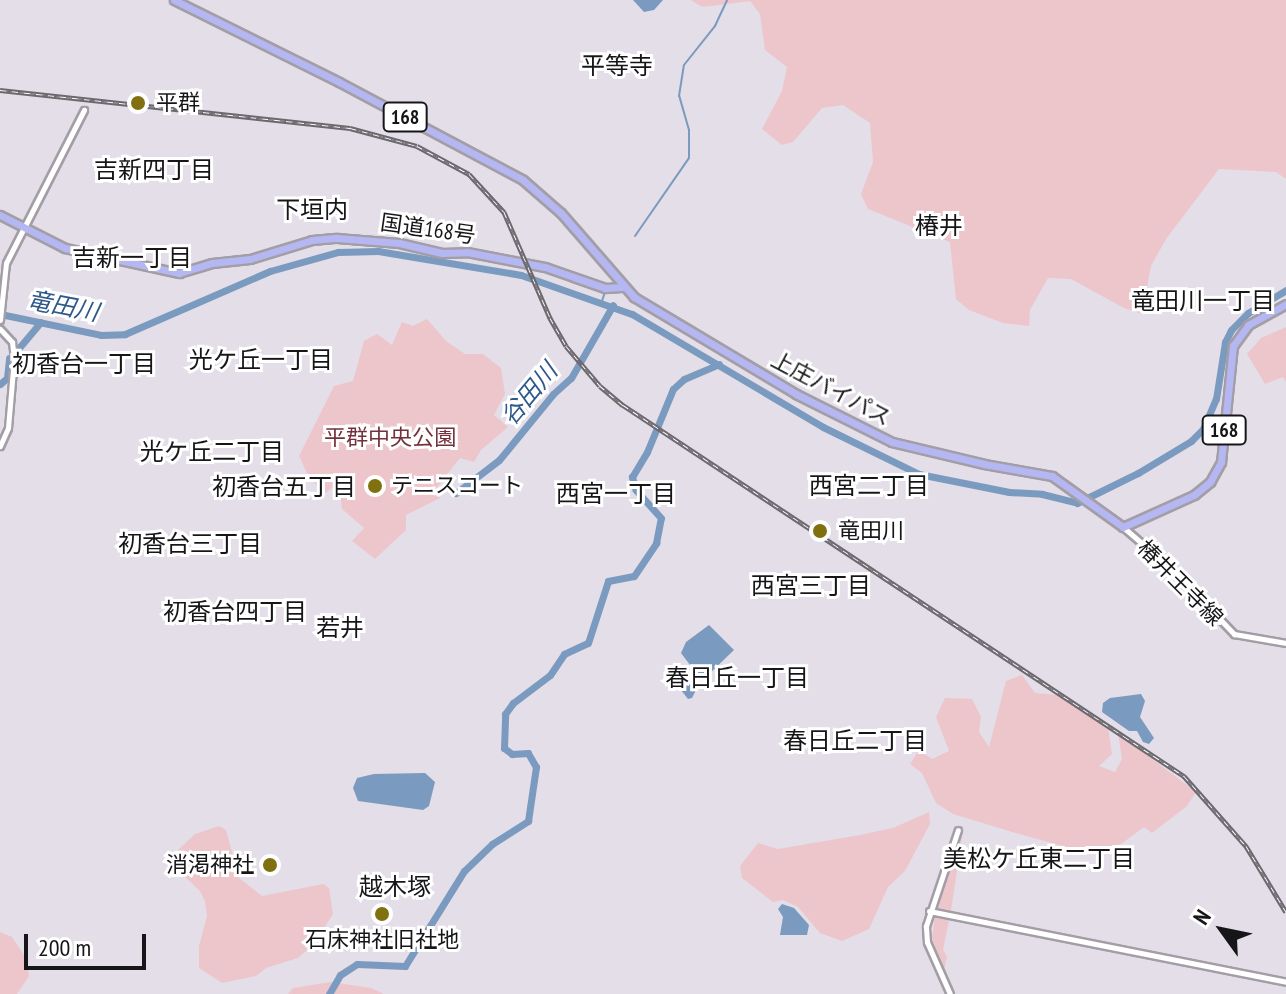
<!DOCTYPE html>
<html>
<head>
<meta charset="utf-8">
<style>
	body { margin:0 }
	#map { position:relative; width:1286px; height:994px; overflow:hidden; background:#e3dee7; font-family:"PT Sans Narrow","Noto Sans JP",sans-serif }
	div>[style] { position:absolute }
	.green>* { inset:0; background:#edc6cb }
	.water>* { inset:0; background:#7b9abf }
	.stream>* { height:2px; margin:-1px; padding:0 1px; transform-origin:1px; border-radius:1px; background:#7b9abf }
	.river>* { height:7px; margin:-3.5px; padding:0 3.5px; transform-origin:3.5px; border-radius:3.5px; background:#7b9abf }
	.roads { filter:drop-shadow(2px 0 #a39ea6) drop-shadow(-2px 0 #a39ea6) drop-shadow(0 2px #a39ea6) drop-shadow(0 -2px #a39ea6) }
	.secondary>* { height:5px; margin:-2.5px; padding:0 2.5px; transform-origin:2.5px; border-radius:2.5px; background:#fff }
	.highway>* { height:7px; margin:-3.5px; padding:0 3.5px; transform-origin:3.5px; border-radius:3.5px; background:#b5b7f2 }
	.rail>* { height:5px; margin-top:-2.5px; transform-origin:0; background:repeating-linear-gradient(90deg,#fff 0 6px,#6b686e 0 12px); box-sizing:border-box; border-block:2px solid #6b686e }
	.dots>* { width:22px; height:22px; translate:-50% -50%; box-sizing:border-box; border:4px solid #fff; border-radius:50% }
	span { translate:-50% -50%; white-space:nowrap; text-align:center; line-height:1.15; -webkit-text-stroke:6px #fff; paint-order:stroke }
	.shield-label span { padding:2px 6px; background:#fff; border:2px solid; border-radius:6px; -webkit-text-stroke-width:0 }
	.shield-label { font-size:20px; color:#161518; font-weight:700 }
	.poi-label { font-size:22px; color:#161518 }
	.left { translate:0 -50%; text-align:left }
	.right { translate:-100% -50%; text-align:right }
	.street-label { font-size:22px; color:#161518 }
	.park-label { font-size:22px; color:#74303d }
	.neighbourhood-label { font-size:24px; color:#161518 }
	.water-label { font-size:24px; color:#2d588a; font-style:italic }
	.north { position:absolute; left:1182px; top:890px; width:80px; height:80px; -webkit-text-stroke:6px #fff; paint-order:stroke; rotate:303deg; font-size:22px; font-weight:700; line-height:32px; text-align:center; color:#161518 }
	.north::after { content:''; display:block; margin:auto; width:28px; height:36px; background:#161518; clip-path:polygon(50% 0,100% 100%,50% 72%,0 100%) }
	.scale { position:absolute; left:24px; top:934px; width:122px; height:36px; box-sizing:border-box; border:4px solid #161518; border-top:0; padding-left:10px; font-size:24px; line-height:28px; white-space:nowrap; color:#161518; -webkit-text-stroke:6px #fff; paint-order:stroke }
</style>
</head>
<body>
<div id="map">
	<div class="green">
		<div style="clip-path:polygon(691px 0,1286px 0,1286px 179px,1276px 172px,1219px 169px,1166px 239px,1151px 266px,1142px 314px,1124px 308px,1071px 279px,1048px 278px,1030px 310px,1029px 326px,1003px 323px,969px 310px,956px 299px,950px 242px,868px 209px,861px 194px,873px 162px,870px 123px,843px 105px,822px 108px,793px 142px,782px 145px,762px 129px,782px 91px,787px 67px,765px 50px,760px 14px,750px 1px,702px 7px)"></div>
		<div style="clip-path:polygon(427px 319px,446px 341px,465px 354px,483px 354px,501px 368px,505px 394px,494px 415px,508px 427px,481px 450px,474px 462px,460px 458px,434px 491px,440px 498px,406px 515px,406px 530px,375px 559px,352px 541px,364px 528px,342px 509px,339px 483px,324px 494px,308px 475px,299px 456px,334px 386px,353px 381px,364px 341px,377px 334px,392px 345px,402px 322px,413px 326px)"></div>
		<div style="clip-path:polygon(1286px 327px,1286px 382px,1283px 377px,1265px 384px,1247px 354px,1261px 338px)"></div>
		<div style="clip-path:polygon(1022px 675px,1035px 693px,1058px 695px,1108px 727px,1112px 754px,1099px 766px,1115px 772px,1122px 759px,1118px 733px,1196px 792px,1187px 806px,1152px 833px,1144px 827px,1121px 844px,1094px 850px,1070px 848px,1019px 834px,953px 814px,936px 803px,922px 773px,910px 764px,919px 750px,932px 759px,949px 751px,936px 717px,945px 698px,972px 699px,981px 717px,979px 732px,989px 747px,1006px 681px)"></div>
		<div style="clip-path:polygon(929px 812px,930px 824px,905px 871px,888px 887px,869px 929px,842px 941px,820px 933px,798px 907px,783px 900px,773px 902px,742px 878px,740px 866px,758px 843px,778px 849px,860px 835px,893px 828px)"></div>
		<div style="clip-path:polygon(219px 826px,226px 830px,239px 878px,262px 896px,323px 884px,329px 888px,333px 914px,313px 945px,298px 958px,266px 968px,256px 976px,222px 983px,199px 968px,199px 946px,207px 916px,205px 901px,200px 891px,176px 868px,178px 850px,195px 834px)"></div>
		<div style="clip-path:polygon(963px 829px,951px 911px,938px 909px,936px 907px)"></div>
		<div style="clip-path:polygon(935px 916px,949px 920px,943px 950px,947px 957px,944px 970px,932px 939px)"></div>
		<div style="clip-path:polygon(0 932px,12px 937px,26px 958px,29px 976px,17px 994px,0 994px)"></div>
		<div style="clip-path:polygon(331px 982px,371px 988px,384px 994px,288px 994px,293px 988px)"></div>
	</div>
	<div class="water">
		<div style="clip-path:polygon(633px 0,663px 0,654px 10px,644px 12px)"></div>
		<div style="clip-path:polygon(709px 625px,734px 650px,707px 676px,699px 677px,681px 653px,686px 642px)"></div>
		<div style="clip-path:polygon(679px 671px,696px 690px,692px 698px,688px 699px,670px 676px)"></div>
		<div style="clip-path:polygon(1141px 694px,1145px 701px,1140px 717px,1154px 738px,1149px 744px,1143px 742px,1137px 731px,1129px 731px,1102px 712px,1103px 703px,1110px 698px)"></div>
		<div style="clip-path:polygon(425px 773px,435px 782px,429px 806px,423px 810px,358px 801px,353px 788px,357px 778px,374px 774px)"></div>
		<div style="clip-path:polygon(782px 904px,794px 908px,809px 925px,807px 935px,780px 935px,783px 917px,778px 909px)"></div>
	</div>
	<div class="stream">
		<div style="left:635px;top:236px;width:95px;rotate:-55.3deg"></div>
		<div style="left:689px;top:158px;width:28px;rotate:-90deg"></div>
		<div style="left:689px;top:130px;width:35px;rotate:-106deg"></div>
		<div style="left:679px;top:96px;width:31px;rotate:-81deg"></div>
		<div style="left:684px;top:65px;width:50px;rotate:-51.5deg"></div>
		<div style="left:715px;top:26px;width:29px;rotate:-65deg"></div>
		<div style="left:602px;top:301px;width:9px;rotate:-72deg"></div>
	</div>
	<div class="river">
		<div style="left:0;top:314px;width:103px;rotate:11.7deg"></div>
		<div style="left:101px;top:335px;width:24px;rotate:-2deg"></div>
		<div style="left:125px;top:334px;width:158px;rotate:-23.5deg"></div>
		<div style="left:270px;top:271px;width:71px;rotate:-15.6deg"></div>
		<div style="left:338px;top:252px;width:40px;rotate:-1.4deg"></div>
		<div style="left:378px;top:251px;width:145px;rotate:9.5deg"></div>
		<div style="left:521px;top:275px;width:118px;rotate:19.4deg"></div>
		<div style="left:632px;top:314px;width:222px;rotate:30.6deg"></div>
		<div style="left:823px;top:427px;width:107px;rotate:26.1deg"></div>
		<div style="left:919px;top:474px;width:92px;rotate:11.3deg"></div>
		<div style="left:1009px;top:492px;width:33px;rotate:3deg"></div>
		<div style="left:1042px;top:494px;width:36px;rotate:14deg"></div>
		<div style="left:1077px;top:503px;width:68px;rotate:-26.2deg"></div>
		<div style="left:1138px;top:473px;width:62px;rotate:-31.1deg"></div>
		<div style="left:1191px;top:441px;width:17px;rotate:-45deg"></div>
		<div style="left:1203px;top:429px;width:33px;rotate:-67deg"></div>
		<div style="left:1216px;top:399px;width:58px;rotate:-81deg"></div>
		<div style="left:1225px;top:342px;width:13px;rotate:-63deg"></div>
		<div style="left:1231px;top:330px;width:24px;rotate:-45deg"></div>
		<div style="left:1248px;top:313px;width:44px;rotate:-31.2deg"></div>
		<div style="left:18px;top:349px;width:35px;rotate:-50deg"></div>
		<div style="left:0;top:384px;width:9px;rotate:-41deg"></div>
		<div style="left:7px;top:378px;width:20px;rotate:-84deg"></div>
		<div style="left:456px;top:493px;width:54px;rotate:-37.5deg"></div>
		<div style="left:499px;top:460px;width:85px;rotate:-50.7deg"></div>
		<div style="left:553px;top:394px;width:24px;rotate:-42deg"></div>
		<div style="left:571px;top:378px;width:84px;rotate:-60.1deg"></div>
		<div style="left:329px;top:994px;width:22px;rotate:-60deg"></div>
		<div style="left:340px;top:975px;width:20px;rotate:-33deg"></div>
		<div style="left:357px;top:964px;width:48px;rotate:2.4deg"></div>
		<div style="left:405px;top:966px;width:112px;rotate:-58.2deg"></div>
		<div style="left:464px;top:871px;width:39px;rotate:-44deg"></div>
		<div style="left:492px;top:844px;width:43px;rotate:-32.6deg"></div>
		<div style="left:528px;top:821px;width:55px;rotate:-81.6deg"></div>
		<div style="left:536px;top:767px;width:16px;rotate:-120deg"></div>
		<div style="left:528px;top:753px;width:16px;rotate:176deg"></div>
		<div style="left:512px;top:754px;width:10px;rotate:-143deg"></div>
		<div style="left:504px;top:748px;width:34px;rotate:-88deg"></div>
		<div style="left:505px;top:714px;width:14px;rotate:-54deg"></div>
		<div style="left:513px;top:703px;width:46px;rotate:-37.1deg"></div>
		<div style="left:550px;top:675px;width:25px;rotate:-56deg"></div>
		<div style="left:564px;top:654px;width:26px;rotate:-25deg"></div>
		<div style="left:588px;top:643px;width:65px;rotate:-72.1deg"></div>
		<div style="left:608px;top:581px;width:26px;rotate:-11deg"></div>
		<div style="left:634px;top:576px;width:40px;rotate:-56deg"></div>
		<div style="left:656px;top:543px;width:25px;rotate:-79deg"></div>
		<div style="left:661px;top:518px;width:38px;rotate:-132deg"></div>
		<div style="left:636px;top:490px;width:14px;rotate:-107deg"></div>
		<div style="left:632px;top:477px;width:29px;rotate:-59deg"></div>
		<div style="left:647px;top:452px;width:68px;rotate:-67.6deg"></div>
		<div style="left:673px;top:389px;width:15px;rotate:-42deg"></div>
		<div style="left:684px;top:379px;width:38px;rotate:-23deg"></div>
	</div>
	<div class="roads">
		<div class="secondary">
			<div style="left:0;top:320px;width:57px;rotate:-84deg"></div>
			<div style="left:6px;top:263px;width:172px;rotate:-63deg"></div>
			<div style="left:0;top:329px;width:18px;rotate:47deg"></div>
			<div style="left:12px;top:342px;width:16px;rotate:83deg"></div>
			<div style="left:14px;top:358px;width:70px;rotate:94.9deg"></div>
			<div style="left:8px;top:428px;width:20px;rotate:114deg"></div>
			<div style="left:1123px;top:527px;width:69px;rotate:40.9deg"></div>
			<div style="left:1175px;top:572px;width:86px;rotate:46.4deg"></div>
			<div style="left:1234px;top:634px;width:53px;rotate:9.8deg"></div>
			<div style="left:929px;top:911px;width:364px;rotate:11.2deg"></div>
			<div style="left:950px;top:994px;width:57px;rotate:-113.9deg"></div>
			<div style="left:927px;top:942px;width:16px;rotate:-94deg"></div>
			<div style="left:926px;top:926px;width:101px;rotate:-71.6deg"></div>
		</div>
		<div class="highway">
			<div style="left:174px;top:0;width:184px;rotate:26.4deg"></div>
			<div style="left:339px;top:82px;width:208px;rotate:28deg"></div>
			<div style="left:523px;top:180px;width:50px;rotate:41deg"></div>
			<div style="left:561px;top:213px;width:111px;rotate:49deg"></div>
			<div style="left:634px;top:297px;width:189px;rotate:30.9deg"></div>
			<div style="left:796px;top:394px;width:107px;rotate:26.6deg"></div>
			<div style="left:892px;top:442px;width:95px;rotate:13.4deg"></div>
			<div style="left:984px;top:464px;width:69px;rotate:10deg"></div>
			<div style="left:1052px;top:476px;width:87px;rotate:35.7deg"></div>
			<div style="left:1123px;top:527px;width:78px;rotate:-24.3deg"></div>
			<div style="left:1194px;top:495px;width:21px;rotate:-39deg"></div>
			<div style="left:1210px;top:482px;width:23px;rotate:-61deg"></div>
			<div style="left:1221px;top:462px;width:117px;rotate:-84.1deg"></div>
			<div style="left:1233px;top:346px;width:26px;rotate:-54deg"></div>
			<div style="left:1248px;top:325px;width:43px;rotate:-28.9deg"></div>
			<div style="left:0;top:215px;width:73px;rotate:26.9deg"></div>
			<div style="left:65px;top:248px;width:117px;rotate:12.4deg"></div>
			<div style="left:179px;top:273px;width:34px;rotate:-17deg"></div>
			<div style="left:212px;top:263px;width:38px;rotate:-6deg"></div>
			<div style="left:250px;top:259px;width:65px;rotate:-17deg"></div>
			<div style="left:312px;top:240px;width:25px;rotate:-5deg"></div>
			<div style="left:337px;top:238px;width:62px;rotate:4.6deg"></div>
			<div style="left:399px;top:243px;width:44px;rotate:13.1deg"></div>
			<div style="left:442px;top:253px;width:25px;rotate:-2deg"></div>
			<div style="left:467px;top:252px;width:79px;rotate:10.9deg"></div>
			<div style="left:545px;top:267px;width:64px;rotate:19.3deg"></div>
			<div style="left:605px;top:288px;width:17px;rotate:-3deg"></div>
		</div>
	</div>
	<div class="rail">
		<div style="left:0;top:90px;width:352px;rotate:6.2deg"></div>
		<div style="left:350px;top:128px;width:69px;rotate:15deg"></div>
		<div style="left:417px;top:146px;width:59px;rotate:28.3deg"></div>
		<div style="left:469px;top:174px;width:52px;rotate:47.4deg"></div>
		<div style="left:504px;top:212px;width:116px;rotate:66.5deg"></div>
		<div style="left:550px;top:318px;width:32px;rotate:60deg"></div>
		<div style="left:566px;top:346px;width:52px;rotate:49.6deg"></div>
		<div style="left:600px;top:386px;width:30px;rotate:40deg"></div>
		<div style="left:623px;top:405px;width:673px;rotate:33.48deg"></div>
		<div style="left:1184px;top:776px;width:94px;rotate:48.5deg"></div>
		<div style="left:1246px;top:846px;width:77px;rotate:58.8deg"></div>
	</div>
	<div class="dots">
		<div style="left:138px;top:103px;background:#817010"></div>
		<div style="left:375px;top:486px;background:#817010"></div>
		<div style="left:820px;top:531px;background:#817010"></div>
		<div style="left:270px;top:865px;background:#817010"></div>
		<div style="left:382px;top:914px;background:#817010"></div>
	</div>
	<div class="shield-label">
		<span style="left:405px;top:117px">168</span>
		<span style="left:1224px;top:430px">168</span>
	</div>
	<div class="poi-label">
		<span class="left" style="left:156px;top:103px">平群</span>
		<span class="left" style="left:391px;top:486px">テニスコート</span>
		<span class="left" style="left:838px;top:531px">竜田川</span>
		<span class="right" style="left:254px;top:865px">消渇神社</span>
		<span style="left:382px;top:940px">石床神社旧社地</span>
	</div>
	<div class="street-label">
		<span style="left:428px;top:229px;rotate:8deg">国道168号</span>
		<span style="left:831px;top:389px;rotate:28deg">上庄バイパス</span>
		<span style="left:1180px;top:583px;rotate:45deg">椿井王寺線</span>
	</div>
	<div class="park-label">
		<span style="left:390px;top:438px">平群中央公園</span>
	</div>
	<div class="neighbourhood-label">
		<span style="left:617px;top:66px">平等寺</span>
		<span style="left:154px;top:170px">吉新四丁目</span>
		<span style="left:312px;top:210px">下垣内</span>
		<span style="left:939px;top:226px">椿井</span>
		<span style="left:132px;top:258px">吉新一丁目</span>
		<span style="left:1203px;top:301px">竜田川一丁目</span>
		<span style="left:261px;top:360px">光ケ丘一丁目</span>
		<span style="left:84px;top:364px">初香台一丁目</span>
		<span style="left:212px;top:452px">光ケ丘二丁目</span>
		<span style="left:869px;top:486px">西宮二丁目</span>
		<span style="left:284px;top:487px">初香台五丁目</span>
		<span style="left:616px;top:494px">西宮一丁目</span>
		<span style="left:190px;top:544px">初香台三丁目</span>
		<span style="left:811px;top:586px">西宮三丁目</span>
		<span style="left:235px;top:612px">初香台四丁目</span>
		<span style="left:340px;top:628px">若井</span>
		<span style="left:737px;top:678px">春日丘一丁目</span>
		<span style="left:855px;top:741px">春日丘二丁目</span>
		<span style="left:1039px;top:859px">美松ケ丘東二丁目</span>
		<span style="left:395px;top:887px">越木塚</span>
	</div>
	<div class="water-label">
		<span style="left:63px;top:306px;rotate:11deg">竜田川</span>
		<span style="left:529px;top:394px;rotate:-50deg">谷田川</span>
	</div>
	<div class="north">N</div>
	<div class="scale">200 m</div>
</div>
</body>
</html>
